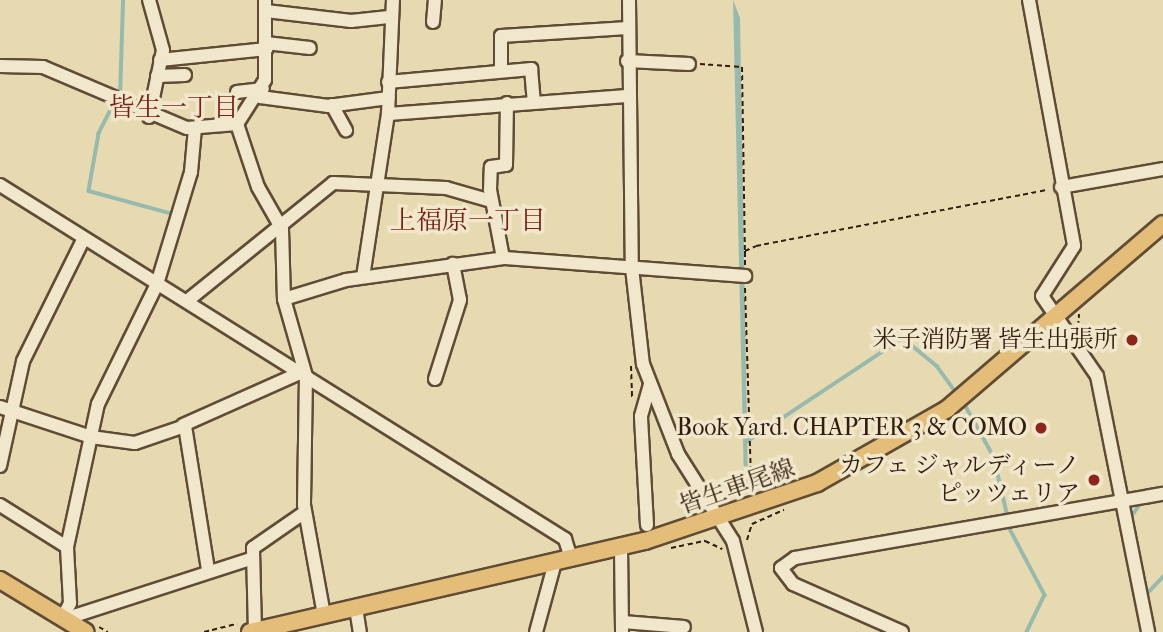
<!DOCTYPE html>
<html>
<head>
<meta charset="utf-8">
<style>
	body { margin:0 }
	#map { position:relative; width:1163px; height:632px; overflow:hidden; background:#e8dab0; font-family:"IM FELL French Canon","Noto Serif JP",serif }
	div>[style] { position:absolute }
	.water>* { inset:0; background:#97baae }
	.stream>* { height:3.5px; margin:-1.75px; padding:0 1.75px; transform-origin:1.75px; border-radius:1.75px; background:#97baae }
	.path>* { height:2px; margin-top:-1px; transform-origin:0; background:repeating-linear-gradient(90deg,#321c0d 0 5px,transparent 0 8.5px) }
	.roads { filter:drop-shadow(2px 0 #604c36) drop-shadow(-2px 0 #604c36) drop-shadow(0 2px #604c36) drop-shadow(0 -2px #604c36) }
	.minor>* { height:12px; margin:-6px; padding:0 6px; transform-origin:6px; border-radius:6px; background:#f0e7cc }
	.major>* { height:16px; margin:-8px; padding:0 8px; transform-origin:8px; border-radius:8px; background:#e4bd78 }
	.dots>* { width:19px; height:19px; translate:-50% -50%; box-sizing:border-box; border:4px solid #f0e7cc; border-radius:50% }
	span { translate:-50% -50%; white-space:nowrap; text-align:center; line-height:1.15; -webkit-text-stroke:7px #f0e7cc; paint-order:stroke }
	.poi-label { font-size:24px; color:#321c0d }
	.right { translate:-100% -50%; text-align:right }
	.street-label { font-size:24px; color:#321c0d }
	.neighbourhood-label { font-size:26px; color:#7a1f14 }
</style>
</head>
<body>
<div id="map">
	<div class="water">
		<div style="clip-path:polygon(733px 0,740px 18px,748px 487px,744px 484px)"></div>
	</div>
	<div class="stream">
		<div style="left:67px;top:83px;width:51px;rotate:24.1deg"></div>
		<div style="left:114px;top:104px;width:34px;rotate:117deg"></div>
		<div style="left:99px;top:134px;width:58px;rotate:100deg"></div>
		<div style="left:89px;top:191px;width:87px;rotate:15.3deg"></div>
		<div style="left:120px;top:98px;width:98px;rotate:-88.2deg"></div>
		<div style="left:964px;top:403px;width:62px;rotate:60.9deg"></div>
		<div style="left:994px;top:457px;width:62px;rotate:76.9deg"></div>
		<div style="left:746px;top:442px;width:188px;rotate:-33.5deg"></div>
		<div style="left:903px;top:338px;width:44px;rotate:39.5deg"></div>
		<div style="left:937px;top:366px;width:34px;rotate:54deg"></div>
		<div style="left:1131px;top:517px;width:16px;rotate:-55deg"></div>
		<div style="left:1010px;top:529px;width:75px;rotate:62.1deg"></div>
		<div style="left:1045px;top:595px;width:41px;rotate:115.9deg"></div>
		<div style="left:1146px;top:595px;width:25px;rotate:-47deg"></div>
	</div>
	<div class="path">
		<div style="left:700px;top:64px;width:42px;rotate:4.1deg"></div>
		<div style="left:742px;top:67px;width:183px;rotate:89.1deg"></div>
		<div style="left:745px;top:265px;width:14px;rotate:-90deg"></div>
		<div style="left:745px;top:251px;width:12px;rotate:-24deg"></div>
		<div style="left:756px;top:246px;width:297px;rotate:-10.9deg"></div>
		<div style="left:745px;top:288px;width:191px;rotate:88.2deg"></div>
		<div style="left:1078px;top:326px;width:12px;rotate:-85deg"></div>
		<div style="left:631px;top:366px;width:33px;rotate:88deg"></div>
		<div style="left:747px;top:540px;width:17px;rotate:-73deg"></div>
		<div style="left:752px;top:524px;width:35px;rotate:-24deg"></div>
		<div style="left:671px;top:548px;width:35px;rotate:-12deg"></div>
		<div style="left:705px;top:541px;width:19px;rotate:25deg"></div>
		<div style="left:99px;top:627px;width:10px;rotate:29deg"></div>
		<div style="left:204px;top:632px;width:34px;rotate:-14deg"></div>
	</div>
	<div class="roads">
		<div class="minor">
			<div style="left:629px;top:0;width:268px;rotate:89.4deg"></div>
			<div style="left:632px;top:268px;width:97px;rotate:83.5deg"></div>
			<div style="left:643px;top:364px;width:97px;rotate:68.7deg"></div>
			<div style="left:678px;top:454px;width:103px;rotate:57.7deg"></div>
			<div style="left:733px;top:541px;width:94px;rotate:75.8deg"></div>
			<div style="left:1029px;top:0;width:250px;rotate:79.6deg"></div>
			<div style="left:1074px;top:246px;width:59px;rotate:122.6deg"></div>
			<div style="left:1042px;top:296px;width:97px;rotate:55.5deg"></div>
			<div style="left:1097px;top:376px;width:261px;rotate:78.7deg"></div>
			<div style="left:266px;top:11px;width:86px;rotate:6.7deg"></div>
			<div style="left:351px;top:21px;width:38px;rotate:-6deg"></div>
			<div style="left:433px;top:22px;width:22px;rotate:-85deg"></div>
			<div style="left:266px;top:43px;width:44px;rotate:6.5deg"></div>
			<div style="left:160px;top:60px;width:107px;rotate:-5.9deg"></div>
			<div style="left:627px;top:61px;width:62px;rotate:2.8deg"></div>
			<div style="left:0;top:66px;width:43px;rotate:1.3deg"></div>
			<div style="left:43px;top:67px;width:156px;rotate:23deg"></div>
			<div style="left:187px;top:128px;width:50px;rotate:-4.6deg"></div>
			<div style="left:237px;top:124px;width:52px;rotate:-57.5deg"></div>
			<div style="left:265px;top:80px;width:80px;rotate:-90deg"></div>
			<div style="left:501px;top:71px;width:35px;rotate:-90deg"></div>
			<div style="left:501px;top:36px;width:127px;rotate:-3.6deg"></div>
			<div style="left:157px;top:76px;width:28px;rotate:-2deg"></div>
			<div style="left:388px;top:82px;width:144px;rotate:-5.2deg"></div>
			<div style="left:531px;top:69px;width:32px;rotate:85deg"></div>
			<div style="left:237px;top:92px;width:26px;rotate:-7deg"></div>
			<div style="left:260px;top:97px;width:69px;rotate:7.5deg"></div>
			<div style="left:328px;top:106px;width:61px;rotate:-7.6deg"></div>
			<div style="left:332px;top:105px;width:29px;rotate:61deg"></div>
			<div style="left:388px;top:114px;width:240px;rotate:-4.3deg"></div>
			<div style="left:149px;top:117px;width:68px;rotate:-78.2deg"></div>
			<div style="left:163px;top:50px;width:52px;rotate:-105.6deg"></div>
			<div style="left:237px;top:124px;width:66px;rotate:71.6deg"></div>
			<div style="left:258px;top:187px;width:48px;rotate:60.3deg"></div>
			<div style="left:282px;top:229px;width:70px;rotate:88.4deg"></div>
			<div style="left:284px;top:299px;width:80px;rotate:74.1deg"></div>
			<div style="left:306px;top:376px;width:129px;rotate:90.9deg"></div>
			<div style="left:304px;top:505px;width:112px;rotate:79.7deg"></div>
			<div style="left:0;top:185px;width:667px;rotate:32.07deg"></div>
			<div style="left:565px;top:539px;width:21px;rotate:73deg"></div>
			<div style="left:1061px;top:187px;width:104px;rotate:-10deg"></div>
			<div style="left:503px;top:258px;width:69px;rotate:-100.8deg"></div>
			<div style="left:490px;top:190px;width:23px;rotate:-88deg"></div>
			<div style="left:491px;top:167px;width:15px;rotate:-8deg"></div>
			<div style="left:506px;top:165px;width:62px;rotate:-89.1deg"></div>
			<div style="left:363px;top:277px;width:165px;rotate:-81.3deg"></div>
			<div style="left:388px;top:114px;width:114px;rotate:-87.5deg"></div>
			<div style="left:284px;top:299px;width:65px;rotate:-17deg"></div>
			<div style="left:346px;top:280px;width:161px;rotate:-7.9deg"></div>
			<div style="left:505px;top:258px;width:241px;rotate:4.3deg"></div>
			<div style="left:187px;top:301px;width:188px;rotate:-38.9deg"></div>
			<div style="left:333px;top:183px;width:113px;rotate:2.5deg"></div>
			<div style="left:446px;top:188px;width:47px;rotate:16.1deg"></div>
			<div style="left:435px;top:379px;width:83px;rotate:-72.4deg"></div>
			<div style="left:460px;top:300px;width:37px;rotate:-101deg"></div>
			<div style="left:0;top:407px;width:96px;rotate:18.2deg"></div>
			<div style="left:91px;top:437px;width:44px;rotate:7.8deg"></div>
			<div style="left:135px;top:443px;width:53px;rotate:-18.8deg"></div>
			<div style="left:185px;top:426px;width:146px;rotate:80.9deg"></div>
			<div style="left:183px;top:425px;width:128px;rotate:-24deg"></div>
			<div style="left:0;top:466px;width:107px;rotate:-77.6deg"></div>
			<div style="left:23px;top:361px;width:137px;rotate:-63.6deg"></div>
			<div style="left:0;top:505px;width:79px;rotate:32.1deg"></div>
			<div style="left:67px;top:547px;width:146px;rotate:-77.8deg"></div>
			<div style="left:98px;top:404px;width:134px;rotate:-63.8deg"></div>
			<div style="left:157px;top:284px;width:117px;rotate:-73.1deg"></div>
			<div style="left:191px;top:172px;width:44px;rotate:-84.8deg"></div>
			<div style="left:647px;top:525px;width:109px;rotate:-93.2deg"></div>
			<div style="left:641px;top:416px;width:33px;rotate:-74deg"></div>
			<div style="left:621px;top:547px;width:85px;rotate:89.3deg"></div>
			<div style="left:356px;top:608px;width:24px;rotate:81deg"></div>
			<div style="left:63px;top:617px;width:16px;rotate:-63deg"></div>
			<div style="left:70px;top:603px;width:56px;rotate:-93.1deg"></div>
			<div style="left:71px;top:622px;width:9px;rotate:-49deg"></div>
			<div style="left:77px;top:615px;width:185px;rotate:-17.9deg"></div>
			<div style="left:623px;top:622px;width:61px;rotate:4.7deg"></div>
			<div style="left:255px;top:632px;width:84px;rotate:-91.4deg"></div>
			<div style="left:253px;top:548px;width:63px;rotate:-34.7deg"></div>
			<div style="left:536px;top:632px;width:73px;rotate:-74.8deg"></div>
			<div style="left:902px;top:632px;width:119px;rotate:-156.2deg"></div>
			<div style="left:793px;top:584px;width:20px;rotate:-127deg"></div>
			<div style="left:781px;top:568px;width:17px;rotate:-36deg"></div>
			<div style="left:795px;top:558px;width:374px;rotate:-9.9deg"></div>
		</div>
		<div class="major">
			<div style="left:0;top:580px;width:100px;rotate:31.2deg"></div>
			<div style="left:250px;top:632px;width:405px;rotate:-13deg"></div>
			<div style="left:645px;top:541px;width:182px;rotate:-18.6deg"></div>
			<div style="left:817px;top:483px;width:150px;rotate:-29.6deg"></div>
			<div style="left:947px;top:409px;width:284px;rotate:-40.6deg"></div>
		</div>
	</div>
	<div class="dots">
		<div style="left:1132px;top:340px;background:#8f2418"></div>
		<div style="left:1041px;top:428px;background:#8f2418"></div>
		<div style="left:1094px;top:480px;background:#8f2418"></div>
	</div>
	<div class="poi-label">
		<span class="right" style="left:1118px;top:340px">米子消防署 皆生出張所</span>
		<span class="right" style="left:1027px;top:428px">Book Yard. CHAPTER 3 &amp; COMO</span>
		<span class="right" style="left:1080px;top:480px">カフェ ジャルディーノ<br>ピッツェリア</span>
	</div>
	<div class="street-label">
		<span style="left:737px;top:487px;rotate:-19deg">皆生車尾線</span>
	</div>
	<div class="neighbourhood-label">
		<span style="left:174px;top:108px">皆生一丁目</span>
		<span style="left:468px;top:221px">上福原一丁目</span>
	</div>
</div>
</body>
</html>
